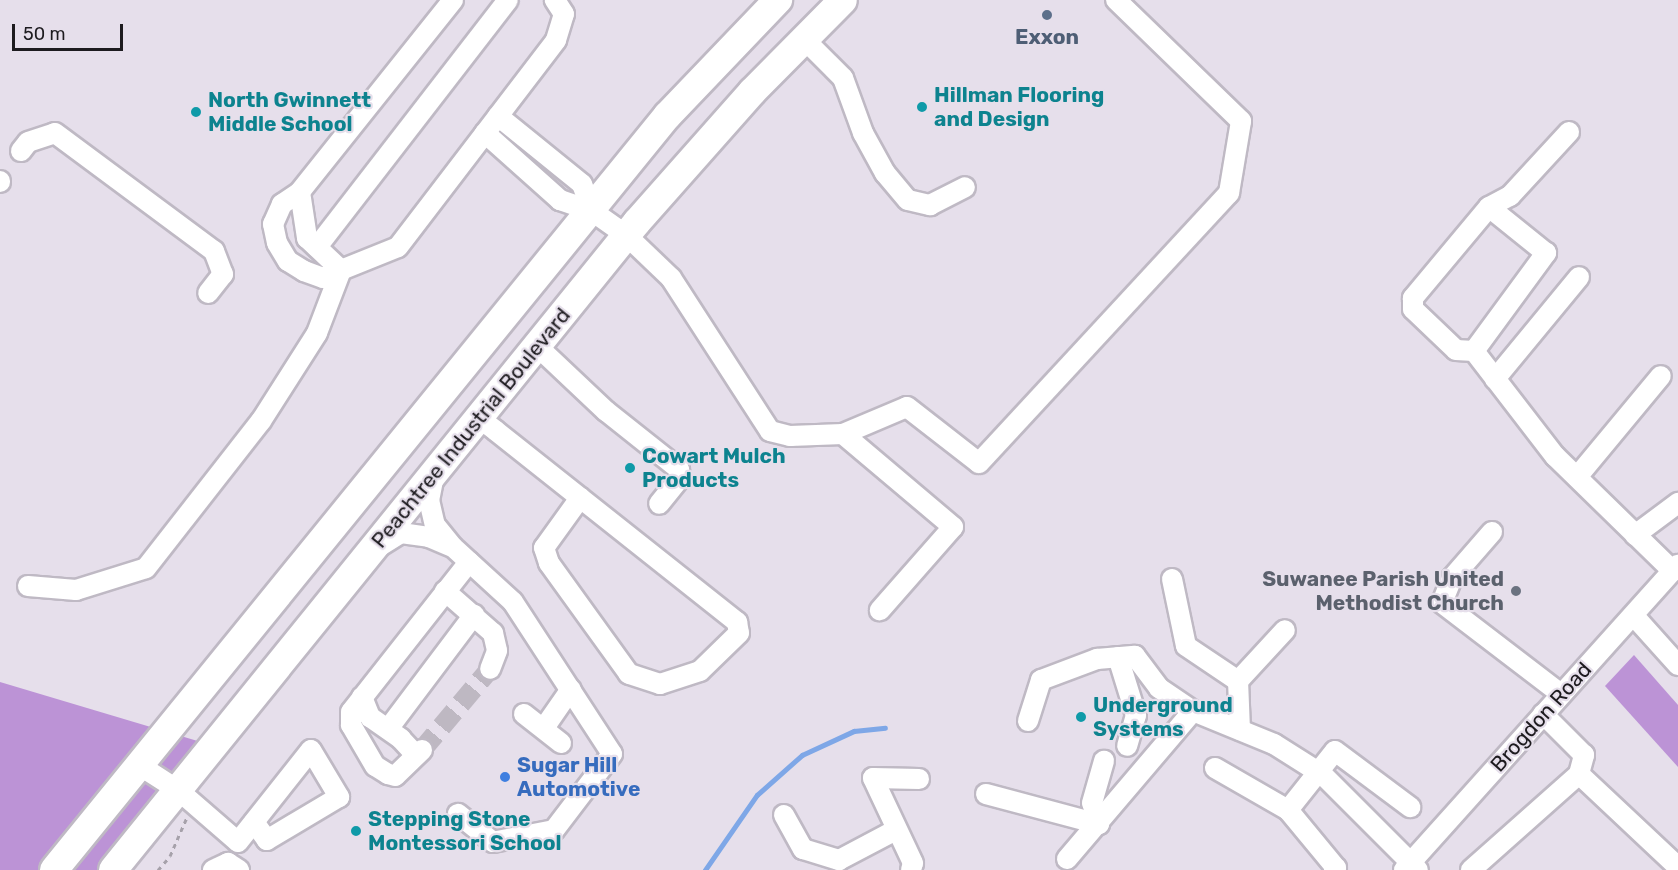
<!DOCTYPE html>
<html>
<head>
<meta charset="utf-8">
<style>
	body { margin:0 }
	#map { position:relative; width:1678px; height:870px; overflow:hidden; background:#e6dfeb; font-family:Rubik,sans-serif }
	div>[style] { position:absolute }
	.forest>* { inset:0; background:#bc93d6 }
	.stream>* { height:4.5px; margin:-2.25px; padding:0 2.25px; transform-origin:2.25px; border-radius:2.25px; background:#7ea7e7 }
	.minor-tunnel>* { height:20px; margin-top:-10px; transform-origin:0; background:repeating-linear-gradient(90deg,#beb8c2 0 20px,transparent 0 30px) }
	.path>* { height:3px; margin-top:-1.5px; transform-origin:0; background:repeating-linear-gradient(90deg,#a6a1aa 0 4.5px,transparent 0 9px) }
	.roads { filter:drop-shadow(2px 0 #bfb9c4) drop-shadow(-2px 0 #bfb9c4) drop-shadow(0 2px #bfb9c4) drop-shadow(0 -2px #bfb9c4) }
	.minor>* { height:20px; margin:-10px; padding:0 10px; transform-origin:10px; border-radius:10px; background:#fff }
	.highway>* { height:28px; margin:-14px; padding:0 14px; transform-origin:14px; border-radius:14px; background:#fff }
	.dots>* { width:16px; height:16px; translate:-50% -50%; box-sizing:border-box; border:3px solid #e6dfeb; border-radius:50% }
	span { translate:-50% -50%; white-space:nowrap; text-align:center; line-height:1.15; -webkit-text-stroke:4.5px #e6dfeb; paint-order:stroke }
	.service-label { font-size:21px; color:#4e5e75; font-weight:700 }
	.culture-label { font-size:21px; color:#0d838f; font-weight:700 }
	.left { translate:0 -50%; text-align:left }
	.street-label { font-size:21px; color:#1d1b1f }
	.worship-label { font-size:21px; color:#5b616d; font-weight:700 }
	.right { translate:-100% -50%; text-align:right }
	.shop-label { font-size:21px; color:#366cbe; font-weight:700 }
	.scale { position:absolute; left:12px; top:24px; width:111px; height:27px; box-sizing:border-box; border:3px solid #1d1b1f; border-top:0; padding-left:8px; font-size:18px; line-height:21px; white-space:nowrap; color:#1d1b1f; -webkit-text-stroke:4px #e6dfeb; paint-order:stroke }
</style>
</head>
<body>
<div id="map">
	<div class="forest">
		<div style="clip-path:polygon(1634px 655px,1678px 705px,1678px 767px,1605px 686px)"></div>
		<div style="clip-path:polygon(0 682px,221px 748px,119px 870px,0 870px)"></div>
	</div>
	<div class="stream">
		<div style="left:705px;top:870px;width:91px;rotate:-55.3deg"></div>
		<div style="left:757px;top:795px;width:60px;rotate:-41.6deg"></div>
		<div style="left:802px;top:755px;width:57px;rotate:-24.8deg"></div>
		<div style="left:854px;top:731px;width:31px;rotate:-6deg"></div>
	</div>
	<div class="minor-tunnel">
		<div style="left:422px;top:750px;width:106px;rotate:-50deg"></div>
	</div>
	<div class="path">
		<div style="left:158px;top:870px;width:18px;rotate:-49deg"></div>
		<div style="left:170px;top:856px;width:43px;rotate:-66.4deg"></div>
	</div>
	<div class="roads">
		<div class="minor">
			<div style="left:453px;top:0;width:246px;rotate:128.6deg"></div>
			<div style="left:300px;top:192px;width:47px;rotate:81.3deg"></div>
			<div style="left:307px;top:238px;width:47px;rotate:43.3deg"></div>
			<div style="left:341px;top:270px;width:61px;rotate:-22deg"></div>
			<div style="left:398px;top:247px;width:260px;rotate:-52.6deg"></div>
			<div style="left:556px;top:40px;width:27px;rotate:-73deg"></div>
			<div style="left:564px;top:14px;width:17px;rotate:-123deg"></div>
			<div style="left:804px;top:39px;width:55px;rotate:45deg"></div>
			<div style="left:843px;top:78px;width:59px;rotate:70deg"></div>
			<div style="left:863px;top:133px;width:46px;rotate:61.2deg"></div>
			<div style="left:885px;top:173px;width:35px;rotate:50deg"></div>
			<div style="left:908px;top:200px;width:23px;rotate:13deg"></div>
			<div style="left:930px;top:205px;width:39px;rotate:-27deg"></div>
			<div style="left:498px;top:116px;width:108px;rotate:39deg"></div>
			<div style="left:582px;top:184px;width:29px;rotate:70deg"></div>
			<div style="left:485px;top:133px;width:101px;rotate:41.8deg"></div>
			<div style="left:560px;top:200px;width:34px;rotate:19deg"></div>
			<div style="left:592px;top:211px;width:42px;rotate:35.2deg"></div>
			<div style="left:626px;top:235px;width:62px;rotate:43.7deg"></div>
			<div style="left:671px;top:278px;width:182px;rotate:57.1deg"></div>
			<div style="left:770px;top:431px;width:21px;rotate:14deg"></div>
			<div style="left:790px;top:436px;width:53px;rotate:-2.2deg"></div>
			<div style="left:843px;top:434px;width:144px;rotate:40.2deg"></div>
			<div style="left:953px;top:527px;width:111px;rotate:131.3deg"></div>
			<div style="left:21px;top:151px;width:11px;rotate:-52deg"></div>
			<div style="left:28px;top:142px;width:28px;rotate:-18deg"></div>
			<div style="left:55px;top:133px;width:198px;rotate:36.6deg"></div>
			<div style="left:214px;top:251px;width:25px;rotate:69deg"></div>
			<div style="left:223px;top:274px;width:24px;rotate:128deg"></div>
			<div style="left:0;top:182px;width:1px;rotate:-90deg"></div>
			<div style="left:300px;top:192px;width:22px;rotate:146deg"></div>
			<div style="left:282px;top:204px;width:22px;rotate:114deg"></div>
			<div style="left:273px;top:224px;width:19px;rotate:78deg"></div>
			<div style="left:277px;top:243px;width:21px;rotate:59deg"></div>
			<div style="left:288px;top:261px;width:19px;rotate:32deg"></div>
			<div style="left:304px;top:271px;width:20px;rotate:20deg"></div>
			<div style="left:323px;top:278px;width:20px;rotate:-24deg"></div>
			<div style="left:1489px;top:207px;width:24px;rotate:-28deg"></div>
			<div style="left:1510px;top:196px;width:87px;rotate:-47.3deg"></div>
			<div style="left:317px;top:247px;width:312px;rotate:-52.3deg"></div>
			<div style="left:537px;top:346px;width:95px;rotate:43.3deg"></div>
			<div style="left:606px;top:411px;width:93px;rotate:38.5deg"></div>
			<div style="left:679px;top:469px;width:9px;rotate:84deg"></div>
			<div style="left:680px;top:478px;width:33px;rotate:129deg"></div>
			<div style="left:1474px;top:351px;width:122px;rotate:-53.7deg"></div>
			<div style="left:1546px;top:253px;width:73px;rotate:-141.1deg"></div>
			<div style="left:1489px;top:207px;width:119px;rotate:129.9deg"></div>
			<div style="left:1413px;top:298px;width:11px;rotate:90deg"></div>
			<div style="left:1413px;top:309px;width:59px;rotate:43.6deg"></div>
			<div style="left:1456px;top:350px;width:18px;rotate:3deg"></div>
			<div style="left:1474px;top:351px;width:133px;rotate:52.4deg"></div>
			<div style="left:1555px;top:456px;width:165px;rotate:44.3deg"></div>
			<div style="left:1495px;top:379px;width:132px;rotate:-50.5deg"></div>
			<div style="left:479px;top:418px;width:21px;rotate:37deg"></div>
			<div style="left:496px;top:431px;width:308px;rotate:38.4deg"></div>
			<div style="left:737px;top:622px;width:11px;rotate:80deg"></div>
			<div style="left:739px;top:633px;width:54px;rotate:135.7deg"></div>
			<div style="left:700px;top:671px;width:42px;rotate:162deg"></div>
			<div style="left:660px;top:684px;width:33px;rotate:-162deg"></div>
			<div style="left:629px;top:674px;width:137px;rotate:-125.8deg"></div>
			<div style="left:549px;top:563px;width:16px;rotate:-108deg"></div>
			<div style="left:544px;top:548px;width:62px;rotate:-54.2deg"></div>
			<div style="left:843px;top:434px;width:69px;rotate:-22.9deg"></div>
			<div style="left:907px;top:407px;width:91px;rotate:37.9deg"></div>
			<div style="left:979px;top:463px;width:368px;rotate:-47.2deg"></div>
			<div style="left:1229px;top:193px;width:73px;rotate:-80.5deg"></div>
			<div style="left:1241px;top:121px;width:174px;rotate:-135.9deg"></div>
			<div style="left:434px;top:475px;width:25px;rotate:101deg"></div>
			<div style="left:429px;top:500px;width:26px;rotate:77deg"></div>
			<div style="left:435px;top:525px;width:28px;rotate:51deg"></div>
			<div style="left:453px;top:547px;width:81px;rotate:42.5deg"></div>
			<div style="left:513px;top:602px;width:181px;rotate:56.9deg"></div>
			<div style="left:612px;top:754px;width:96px;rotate:127.3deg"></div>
			<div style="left:554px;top:830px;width:62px;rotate:168.9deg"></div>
			<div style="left:493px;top:842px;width:45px;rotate:-141.3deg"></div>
			<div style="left:1577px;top:477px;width:131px;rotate:-50.3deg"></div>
			<div style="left:1492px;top:532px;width:61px;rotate:131deg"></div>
			<div style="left:1452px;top:578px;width:27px;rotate:112deg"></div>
			<div style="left:1442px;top:603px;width:150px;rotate:37.4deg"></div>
			<div style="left:1635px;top:535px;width:54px;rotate:-36.7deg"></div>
			<div style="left:380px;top:546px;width:25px;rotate:-32deg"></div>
			<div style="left:401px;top:533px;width:28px;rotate:8deg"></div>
			<div style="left:429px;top:537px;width:23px;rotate:23deg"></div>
			<div style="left:1172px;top:579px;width:68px;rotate:78.2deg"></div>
			<div style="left:1186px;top:646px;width:63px;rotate:33.9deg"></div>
			<div style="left:28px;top:586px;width:48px;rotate:4.8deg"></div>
			<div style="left:76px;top:590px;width:73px;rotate:-17.4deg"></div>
			<div style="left:146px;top:568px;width:187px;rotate:-52deg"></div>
			<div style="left:261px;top:421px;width:104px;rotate:-57.5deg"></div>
			<div style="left:317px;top:333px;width:67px;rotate:-69.1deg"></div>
			<div style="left:445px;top:591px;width:64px;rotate:41.2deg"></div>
			<div style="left:493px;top:633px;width:18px;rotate:77deg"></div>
			<div style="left:497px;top:651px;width:19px;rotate:111deg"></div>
			<div style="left:1634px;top:616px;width:66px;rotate:48.1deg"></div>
			<div style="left:1118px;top:657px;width:61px;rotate:72.8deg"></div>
			<div style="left:1136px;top:715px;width:32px;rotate:106deg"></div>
			<div style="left:362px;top:697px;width:22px;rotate:68deg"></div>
			<div style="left:370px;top:717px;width:38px;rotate:35deg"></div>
			<div style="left:401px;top:739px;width:22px;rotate:47deg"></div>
			<div style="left:524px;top:714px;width:47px;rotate:38.1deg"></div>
			<div style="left:1028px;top:721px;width:43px;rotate:-72.4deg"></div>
			<div style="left:1041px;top:680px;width:60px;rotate:-20.6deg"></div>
			<div style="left:1097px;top:659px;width:38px;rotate:-5deg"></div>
			<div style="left:1135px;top:656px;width:40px;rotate:53deg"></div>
			<div style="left:1159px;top:688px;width:41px;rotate:34.1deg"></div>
			<div style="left:1193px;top:711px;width:87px;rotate:22.2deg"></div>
			<div style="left:1274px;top:744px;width:58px;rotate:32.3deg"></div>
			<div style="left:1323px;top:775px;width:134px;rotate:45deg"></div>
			<div style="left:544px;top:728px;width:47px;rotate:-55.3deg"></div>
			<div style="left:388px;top:729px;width:143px;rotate:-53deg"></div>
			<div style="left:1240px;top:730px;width:49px;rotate:-92.3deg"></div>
			<div style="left:1238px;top:681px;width:69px;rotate:-47.3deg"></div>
			<div style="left:422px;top:750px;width:37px;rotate:136deg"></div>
			<div style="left:395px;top:776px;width:7px;rotate:-164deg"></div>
			<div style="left:388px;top:774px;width:15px;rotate:-148deg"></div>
			<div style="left:375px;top:766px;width:48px;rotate:-120.3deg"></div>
			<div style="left:351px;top:725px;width:13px;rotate:-90deg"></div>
			<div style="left:351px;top:712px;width:191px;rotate:-51.8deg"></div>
			<div style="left:139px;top:765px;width:46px;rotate:32.7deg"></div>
			<div style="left:178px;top:790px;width:79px;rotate:40.9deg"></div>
			<div style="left:238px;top:842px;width:117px;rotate:-51.6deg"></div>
			<div style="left:311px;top:750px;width:55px;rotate:59.2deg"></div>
			<div style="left:339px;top:797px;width:84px;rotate:149.2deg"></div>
			<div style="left:267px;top:840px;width:22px;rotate:-126deg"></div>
			<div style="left:1215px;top:768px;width:84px;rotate:29.9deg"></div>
			<div style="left:1579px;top:774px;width:136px;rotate:43.2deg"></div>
			<div style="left:986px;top:794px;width:117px;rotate:14.9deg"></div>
			<div style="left:784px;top:815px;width:39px;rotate:61deg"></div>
			<div style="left:803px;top:849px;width:38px;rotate:17deg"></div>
			<div style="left:839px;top:860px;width:64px;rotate:-27.8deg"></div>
			<div style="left:1099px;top:824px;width:22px;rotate:-108deg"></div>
			<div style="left:1092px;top:803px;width:44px;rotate:-74.1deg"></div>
			<div style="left:1067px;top:859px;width:194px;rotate:-49.6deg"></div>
			<div style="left:213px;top:870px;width:17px;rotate:-25deg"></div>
			<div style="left:228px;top:863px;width:13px;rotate:32deg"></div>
			<div style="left:911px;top:870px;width:7px;rotate:-74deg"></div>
			<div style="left:913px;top:863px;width:94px;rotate:-115.2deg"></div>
			<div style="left:873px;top:778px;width:46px;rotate:1.2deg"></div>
			<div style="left:1334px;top:870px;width:3px;rotate:-45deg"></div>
			<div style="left:1336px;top:868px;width:75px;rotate:-129.6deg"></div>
			<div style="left:1288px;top:810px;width:75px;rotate:-51.5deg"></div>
			<div style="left:1335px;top:751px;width:94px;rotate:36.7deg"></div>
			<div style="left:1404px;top:870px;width:410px;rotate:-48.1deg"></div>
			<div style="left:1471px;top:870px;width:144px;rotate:-41.6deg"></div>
			<div style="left:1579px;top:774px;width:20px;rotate:-75deg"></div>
			<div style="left:1584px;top:755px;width:58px;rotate:-135deg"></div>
		</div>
		<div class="highway">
			<div style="left:54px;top:870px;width:972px;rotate:-50.89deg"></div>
			<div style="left:667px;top:116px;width:161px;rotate:-46.3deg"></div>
			<div style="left:113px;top:870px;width:833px;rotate:-51.04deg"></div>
			<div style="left:637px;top:222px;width:174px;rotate:-48.5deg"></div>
			<div style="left:752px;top:92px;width:129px;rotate:-45.3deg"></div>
		</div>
	</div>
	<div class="dots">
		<div style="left:1047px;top:15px;background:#5c6f8a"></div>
		<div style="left:922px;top:107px;background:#0f9aa8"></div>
		<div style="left:196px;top:112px;background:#0f9aa8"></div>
		<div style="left:630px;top:468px;background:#0f9aa8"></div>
		<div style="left:1516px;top:591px;background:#6b7280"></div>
		<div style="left:1081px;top:717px;background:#0f9aa8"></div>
		<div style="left:505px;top:777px;background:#3f7fe0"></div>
		<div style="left:356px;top:831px;background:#0f9aa8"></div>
	</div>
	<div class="service-label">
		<span style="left:1047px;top:37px">Exxon</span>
	</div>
	<div class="culture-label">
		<span class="left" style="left:934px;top:107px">Hillman Flooring<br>and Design</span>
		<span class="left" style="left:208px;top:112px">North Gwinnett<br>Middle School</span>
		<span class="left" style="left:642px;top:468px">Cowart Mulch<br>Products</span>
		<span class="left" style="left:1093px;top:717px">Underground<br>Systems</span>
		<span class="left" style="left:368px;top:831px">Stepping Stone<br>Montessori School</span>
	</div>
	<div class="street-label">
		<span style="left:471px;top:428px;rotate:-51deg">Peachtree Industrial Boulevard</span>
		<span style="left:1541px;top:717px;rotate:-48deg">Brogdon Road</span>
	</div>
	<div class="worship-label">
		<span class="right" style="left:1504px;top:591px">Suwanee Parish United<br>Methodist Church</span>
	</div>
	<div class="shop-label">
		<span class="left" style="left:517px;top:777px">Sugar Hill<br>Automotive</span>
	</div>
	<div class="scale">50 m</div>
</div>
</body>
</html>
